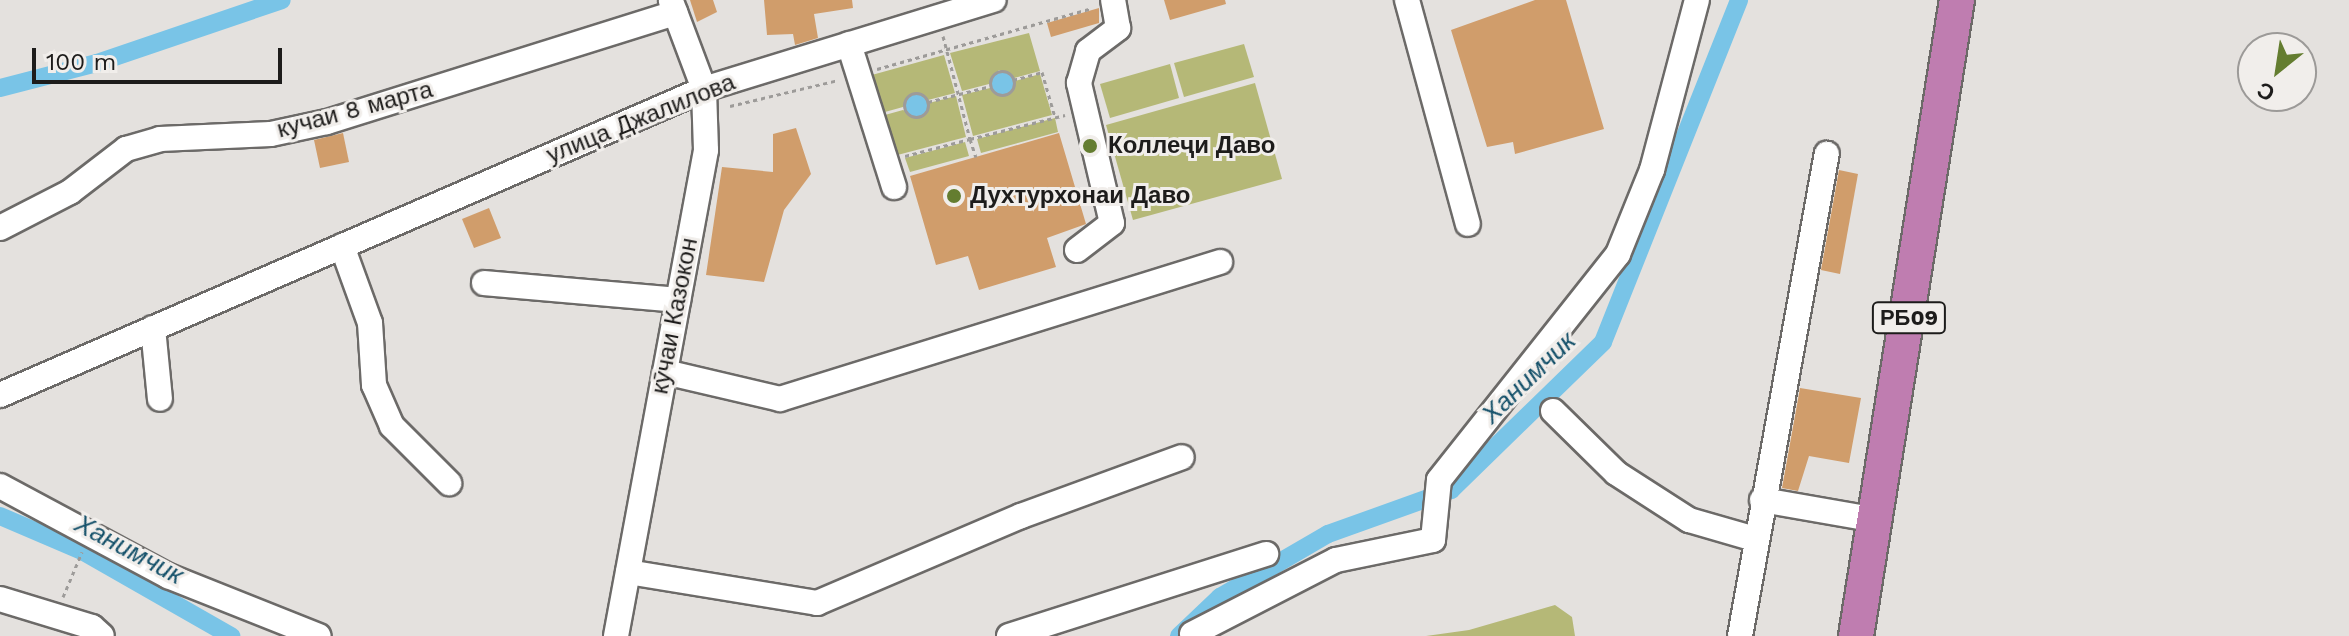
<!DOCTYPE html>
<html>
<head>
<meta charset="utf-8">
<style>
	body { margin:0 }
	#map { position:relative; width:2349px; height:636px; overflow:hidden; background:#e4e1de; font-family:"Work Sans",sans-serif }
	div>[style] { position:absolute }
	.green>* { inset:0; background:#b5b877 }
	.water>* { inset:0; background:#79c4e7 }
	.round { border-radius:50% }
	.canal>* { height:18px; margin:-9px; padding:0 9px; transform-origin:9px; border-radius:9px; background:#79c4e7 }
	.building>* { inset:0; background:#d09d6b }
	.path>* { height:3px; margin-top:-1.5px; transform-origin:0; background:repeating-linear-gradient(90deg,#9d9b99 0 4px,transparent 0 8px) }
	.path>.ring { margin:-1.5px; padding:0; box-sizing:content-box; background:none; border:3px solid #9d9b99; border-radius:50% }
	.roads { filter:drop-shadow(2px 0 #6c6a68) drop-shadow(-2px 0 #6c6a68) drop-shadow(0 2px #6c6a68) drop-shadow(0 -2px #6c6a68) }
	.minor>* { height:24px; margin:-12px; padding:0 12px; transform-origin:12px; border-radius:12px; background:#fff }
	.highway>* { height:34px; margin:-17px; padding:0 17px; transform-origin:17px; border-radius:17px; background:#bf7db0 }
	.dots>* { width:22px; height:22px; translate:-50% -50%; box-sizing:border-box; border:4px solid #f1eeeb; border-radius:50% }
	span { translate:-50% -50%; white-space:nowrap; text-align:center; line-height:1.15; -webkit-text-stroke:6px #f1eeeb; paint-order:stroke }
	.shield-label span { padding:2px 6px; background:#f1eeeb; border:2px solid; border-radius:6px; -webkit-text-stroke-width:0 }
	.shield-label { font-size:22px; color:#1d1c1b; font-weight:700 }
	.street-label { font-size:24px; color:#1d1c1b }
	.poi-label { font-size:24px; color:#1d1c1b; font-weight:700 }
	.left { translate:0 -50%; text-align:left }
	.water-label { font-size:26px; color:#15516a; font-style:italic }
	.north { position:absolute; left:2237px; top:32px; width:80px; height:80px; box-sizing:border-box; background:#f1eeeb; border:2px solid #9c9a98; border-radius:50%; rotate:210deg; font-size:22px; font-weight:700; line-height:32px; text-align:center; color:#1d1c1b }
	.north::after { content:''; display:block; margin:auto; width:28px; height:36px; background:#647d30; clip-path:polygon(50% 0,100% 100%,50% 72%,0 100%) }
	.scale { position:absolute; left:32px; top:48px; width:250px; height:36px; box-sizing:border-box; border:4px solid #1d1c1b; border-top:0; padding-left:10px; font-size:24px; line-height:28px; white-space:nowrap; color:#1d1c1b; -webkit-text-stroke:6px #f1eeeb; paint-order:stroke }
</style>
</head>
<body>
<div id="map">
	<div class="green">
		<div style="clip-path:polygon(1029px 33px,1040px 71px,1014px 78px,999px 70px,989px 84px,962px 91px,950px 53px)"></div>
		<div style="clip-path:polygon(1244px 44px,1254px 77px,1184px 97px,1174px 63px)"></div>
		<div style="clip-path:polygon(944px 55px,955px 93px,928px 100px,913px 93px,903px 107px,874px 115px,861px 78px)"></div>
		<div style="clip-path:polygon(1170px 64px,1179px 98px,1110px 118px,1100px 84px)"></div>
		<div style="clip-path:polygon(1040px 74px,1052px 115px,973px 136px,962px 95px,990px 88px,1005px 96px,1015px 81px)"></div>
		<div style="clip-path:polygon(1255px 83px,1282px 179px,1133px 220px,1106px 125px)"></div>
		<div style="clip-path:polygon(956px 96px,966px 137px,886px 158px,874px 118px,903px 110px,919px 118px,929px 103px)"></div>
		<div style="clip-path:polygon(1055px 118px,1058px 132px,981px 153px,977px 139px)"></div>
		<div style="clip-path:polygon(965px 142px,969px 156px,910px 172px,905px 158px)"></div>
		<div style="clip-path:polygon(1555px 605px,1572px 617px,1575px 636px,1426px 636px,1469px 630px)"></div>
	</div>
	<div class="water">
		<div class="round" style="left:990px;top:71px;width:24px;height:24px"></div>
		<div class="round" style="left:904px;top:93px;width:24px;height:24px"></div>
	</div>
	<div class="canal">
		<div style="left:0;top:88px;width:100px;rotate:-14.5deg"></div>
		<div style="left:97px;top:63px;width:195px;rotate:-18.8deg"></div>
		<div style="left:0;top:516px;width:89px;rotate:23.1deg"></div>
		<div style="left:82px;top:551px;width:172px;rotate:29.7deg"></div>
		<div style="left:1179px;top:636px;width:57px;rotate:-43.6deg"></div>
		<div style="left:1220px;top:597px;width:125px;rotate:-30.3deg"></div>
		<div style="left:1328px;top:534px;width:131px;rotate:-19.7deg"></div>
		<div style="left:1451px;top:490px;width:212px;rotate:-44.2deg"></div>
		<div style="left:1603px;top:342px;width:368px;rotate:-68.3deg"></div>
	</div>
	<div class="building">
		<div style="clip-path:polygon(690px 0,713px 0,717px 12px,697px 22px)"></div>
		<div style="clip-path:polygon(764px 0,852px 0,853px 8px,814px 14px,818px 38px,795px 45px,793px 34px,767px 35px)"></div>
		<div style="clip-path:polygon(1164px 0,1225px 0,1226px 4px,1170px 20px)"></div>
		<div style="clip-path:polygon(1535px 0,1566px 0,1604px 129px,1515px 154px,1513px 142px,1487px 147px,1451px 30px)"></div>
		<div style="clip-path:polygon(1099px 8px,1099px 23px,1051px 37px,1047px 23px)"></div>
		<div style="clip-path:polygon(796px 128px,811px 174px,784px 210px,764px 282px,706px 275px,722px 167px,773px 172px,773px 134px)"></div>
		<div style="clip-path:polygon(343px 133px,349px 162px,320px 168px,314px 140px)"></div>
		<div style="clip-path:polygon(1059px 133px,1086px 224px,1047px 238px,1056px 267px,979px 290px,968px 256px,936px 265px,910px 176px)"></div>
		<div style="clip-path:polygon(1839px 170px,1858px 174px,1840px 274px,1821px 270px)"></div>
		<div style="clip-path:polygon(489px 208px,501px 238px,474px 248px,462px 219px)"></div>
		<div style="clip-path:polygon(1800px 388px,1861px 398px,1849px 463px,1809px 456px,1798px 491px,1782px 488px)"></div>
	</div>
	<div class="path">
		<div style="left:943px;top:36px;width:106px;rotate:75.3deg"></div>
		<div style="left:970px;top:139px;width:98px;rotate:-14.2deg"></div>
		<div style="left:877px;top:69px;width:223px;rotate:-15.8deg"></div>
		<div class="ring" style="left:990px;top:71px;width:21px;height:21px"></div>
		<div style="left:1013px;top:80px;width:30px;rotate:-15deg"></div>
		<div style="left:1042px;top:72px;width:47px;rotate:73.9deg"></div>
		<div class="ring" style="left:904px;top:93px;width:21px;height:21px"></div>
		<div style="left:928px;top:102px;width:65px;rotate:-14.3deg"></div>
		<div style="left:730px;top:106px;width:111px;rotate:-13.5deg"></div>
		<div style="left:905px;top:156px;width:67px;rotate:-14.7deg"></div>
		<div style="left:970px;top:139px;width:19px;rotate:72deg"></div>
		<div style="left:63px;top:597px;width:49px;rotate:-67.1deg"></div>
	</div>
	<div class="roads">
		<div class="minor">
			<div style="left:1407px;top:0;width:232px;rotate:74.8deg"></div>
			<div style="left:849px;top:44px;width:150px;rotate:72.5deg"></div>
			<div style="left:0;top:228px;width:79px;rotate:-27.2deg"></div>
			<div style="left:70px;top:192px;width:71px;rotate:-37.5deg"></div>
			<div style="left:126px;top:149px;width:35px;rotate:-16deg"></div>
			<div style="left:160px;top:139px;width:111px;rotate:-2.6deg"></div>
			<div style="left:271px;top:134px;width:57px;rotate:-12.1deg"></div>
			<div style="left:327px;top:122px;width:365px;rotate:-17.4deg"></div>
			<div style="left:342px;top:246px;width:82px;rotate:70deg"></div>
			<div style="left:370px;top:323px;width:62px;rotate:86.3deg"></div>
			<div style="left:374px;top:385px;width:45px;rotate:66.3deg"></div>
			<div style="left:392px;top:426px;width:81px;rotate:45deg"></div>
			<div style="left:1077px;top:250px;width:44px;rotate:-37.6deg"></div>
			<div style="left:1112px;top:223px;width:144px;rotate:-103.3deg"></div>
			<div style="left:1079px;top:83px;width:33px;rotate:-74deg"></div>
			<div style="left:1088px;top:51px;width:38px;rotate:-37deg"></div>
			<div style="left:1118px;top:28px;width:28px;rotate:-100deg"></div>
			<div style="left:484px;top:283px;width:195px;rotate:5deg"></div>
			<div style="left:153px;top:328px;width:71px;rotate:84.4deg"></div>
			<div style="left:665px;top:372px;width:118px;rotate:13.2deg"></div>
			<div style="left:780px;top:399px;width:461px;rotate:-17.3deg"></div>
			<div style="left:0;top:395px;width:768px;rotate:-23.49deg"></div>
			<div style="left:704px;top:89px;width:303px;rotate:-17.1deg"></div>
			<div style="left:1553px;top:411px;width:88px;rotate:44.5deg"></div>
			<div style="left:1616px;top:473px;width:87px;rotate:32.8deg"></div>
			<div style="left:1689px;top:520px;width:69px;rotate:16.1deg"></div>
			<div style="left:0;top:486px;width:191px;rotate:28.2deg"></div>
			<div style="left:168px;top:576px;width:162px;rotate:21.7deg"></div>
			<div style="left:1762px;top:500px;width:117px;rotate:9.9deg"></div>
			<div style="left:628px;top:572px;width:192px;rotate:9.3deg"></div>
			<div style="left:817px;top:603px;width:222px;rotate:-23.1deg"></div>
			<div style="left:1021px;top:516px;width:171px;rotate:-20.1deg"></div>
			<div style="left:0;top:599px;width:96px;rotate:16.9deg"></div>
			<div style="left:92px;top:627px;width:13px;rotate:42deg"></div>
			<div style="left:1192px;top:634px;width:162px;rotate:-27.2deg"></div>
			<div style="left:1336px;top:560px;width:99px;rotate:-11.7deg"></div>
			<div style="left:1433px;top:540px;width:60px;rotate:-84.3deg"></div>
			<div style="left:1439px;top:480px;width:288px;rotate:-51.6deg"></div>
			<div style="left:1618px;top:254px;width:91px;rotate:-68deg"></div>
			<div style="left:1652px;top:170px;width:176px;rotate:-75.2deg"></div>
			<div style="left:616px;top:636px;width:494px;rotate:-79.5deg"></div>
			<div style="left:706px;top:150px;width:61px;rotate:-91.9deg"></div>
			<div style="left:704px;top:89px;width:94px;rotate:-110.6deg"></div>
			<div style="left:1009px;top:636px;width:270px;rotate:-17.7deg"></div>
			<div style="left:1740px;top:636px;width:490px;rotate:-79.8deg"></div>
		</div>
		<div class="highway">
			<div style="left:1856px;top:636px;width:644px;rotate:-80.98deg"></div>
		</div>
	</div>
	<div class="dots">
		<div style="left:1090px;top:146px;background:#647d30"></div>
		<div style="left:954px;top:196px;background:#647d30"></div>
	</div>
	<div class="shield-label">
		<span style="left:1909px;top:318px">РБ09</span>
	</div>
	<div class="street-label">
		<span style="left:355px;top:110px;rotate:-15deg">кучаи 8 марта</span>
		<span style="left:641px;top:119px;rotate:-22deg">улица Джалилова</span>
		<span style="left:675px;top:316px;rotate:-79deg">кӯчаи Казокон</span>
	</div>
	<div class="poi-label">
		<span class="left" style="left:1108px;top:146px">Коллеҷи Даво</span>
		<span class="left" style="left:970px;top:196px">Духтурхонаи Даво</span>
	</div>
	<div class="water-label">
		<span style="left:1529px;top:378px;rotate:-44deg">Ханимчик</span>
		<span style="left:129px;top:550px;rotate:28deg">Ханимчик</span>
	</div>
	<div class="north">С</div>
	<div class="scale">100 m</div>
</div>
</body>
</html>
